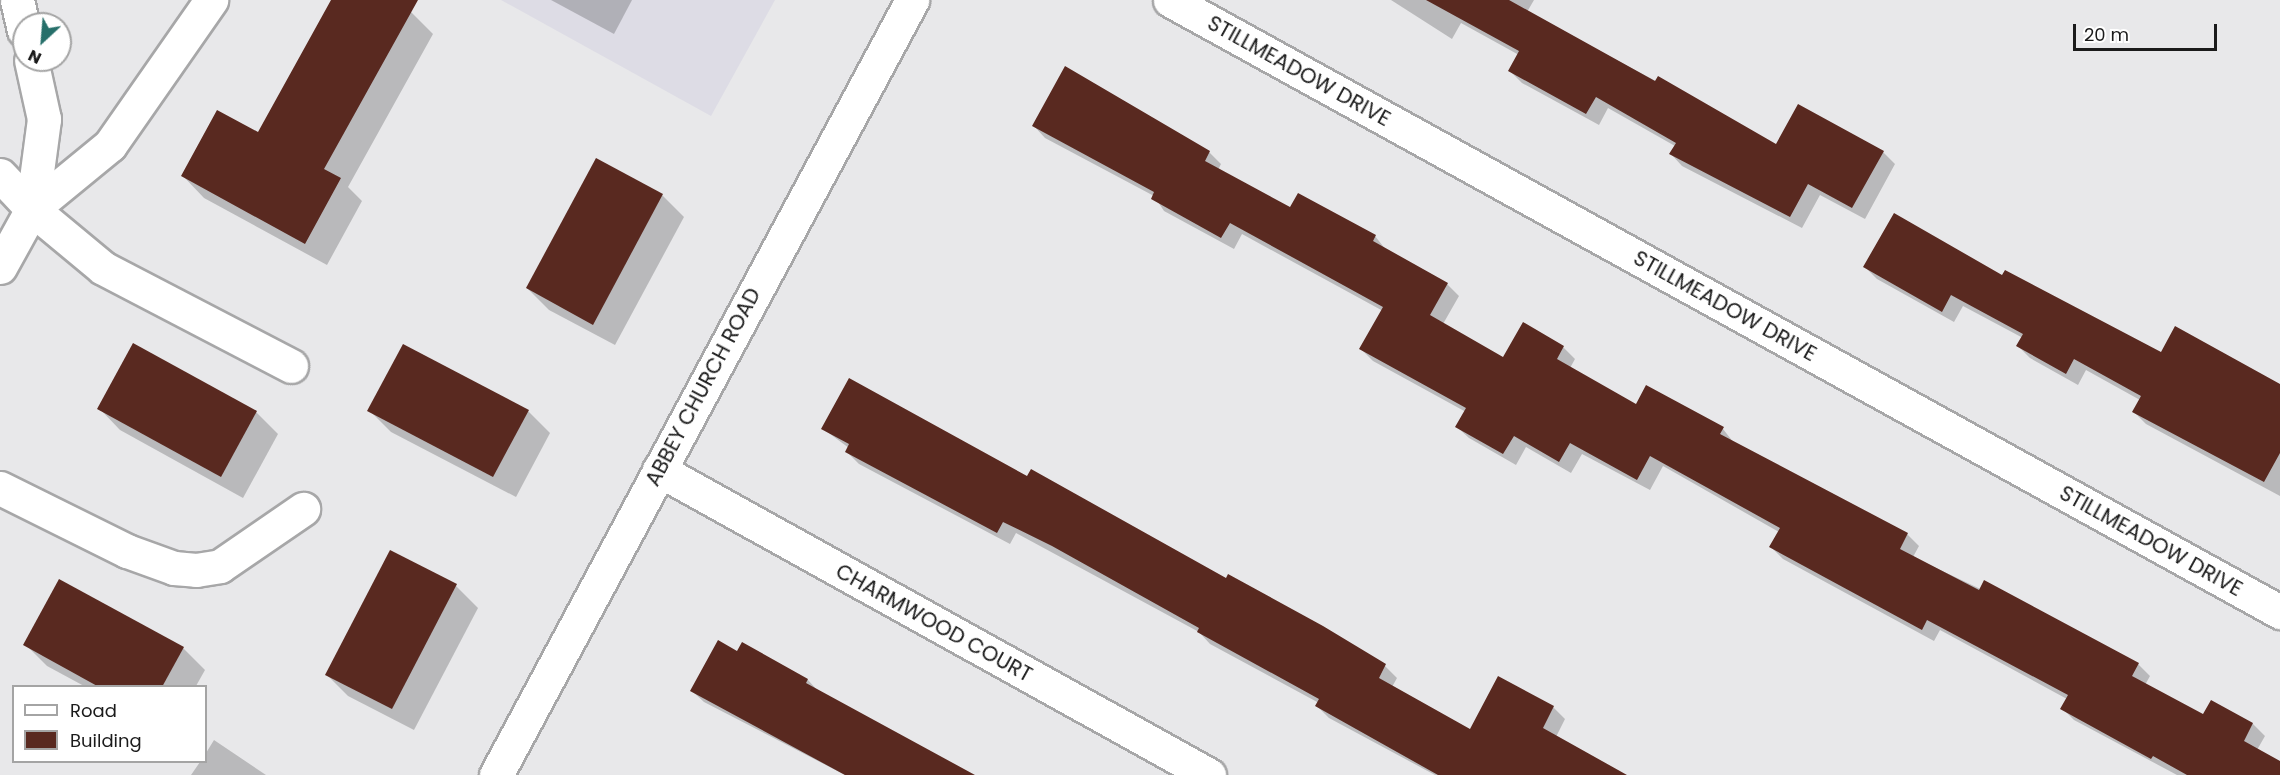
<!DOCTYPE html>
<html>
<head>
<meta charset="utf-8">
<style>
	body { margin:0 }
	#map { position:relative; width:2280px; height:775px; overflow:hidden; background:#e8e8ea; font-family:Poppins,sans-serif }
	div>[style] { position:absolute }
	.built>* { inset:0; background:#dddce5 }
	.shadow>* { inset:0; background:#0003 }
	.building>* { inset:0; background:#592920 }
	.roads { filter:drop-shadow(2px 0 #a7a7a8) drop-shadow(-2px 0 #a7a7a8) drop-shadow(0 2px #a7a7a8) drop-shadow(0 -2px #a7a7a8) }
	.minor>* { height:33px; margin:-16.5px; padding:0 16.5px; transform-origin:16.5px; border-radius:16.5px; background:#fff }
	span { translate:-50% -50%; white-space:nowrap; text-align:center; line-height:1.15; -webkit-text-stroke:6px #fff; paint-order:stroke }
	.street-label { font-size:21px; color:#1b1b1b }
	.legend { position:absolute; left:12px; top:685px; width:195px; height:78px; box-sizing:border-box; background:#fff; border:2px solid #a4a4a4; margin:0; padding:8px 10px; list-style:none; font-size:18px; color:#1b1b1b }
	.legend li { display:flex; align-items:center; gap:12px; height:30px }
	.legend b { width:30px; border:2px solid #a4a4a4 }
	.north { position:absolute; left:12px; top:12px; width:60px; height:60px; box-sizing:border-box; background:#fff; border:2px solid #a4a4a4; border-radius:50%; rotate:206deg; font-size:16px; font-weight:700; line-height:24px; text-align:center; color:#1b1b1b }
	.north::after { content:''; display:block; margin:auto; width:21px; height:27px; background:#266f6a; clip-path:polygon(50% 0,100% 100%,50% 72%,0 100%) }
	.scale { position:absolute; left:2073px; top:24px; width:144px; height:27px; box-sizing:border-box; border:3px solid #1b1b1b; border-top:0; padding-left:8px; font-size:18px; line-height:21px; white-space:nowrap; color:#1b1b1b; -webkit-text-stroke:4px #fff; paint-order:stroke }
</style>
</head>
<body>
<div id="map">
	<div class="built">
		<div style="clip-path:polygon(501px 0,775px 0,711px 116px)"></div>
	</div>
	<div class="shadow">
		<div style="clip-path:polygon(333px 0,389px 0,411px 12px,433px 34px,348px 187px,362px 201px,327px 265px,204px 198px,183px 176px,258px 134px)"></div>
		<div style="clip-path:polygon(551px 0,632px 0,614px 34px)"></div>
		<div style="clip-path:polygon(1391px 0,1534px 0,1527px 12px,1777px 146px,1883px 152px,1895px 164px,1865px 219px,1820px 195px,1802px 228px,1682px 166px,1671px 154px,1675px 146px,1608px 108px,1599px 125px,1522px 83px,1510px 71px,1519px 55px,1461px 23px,1452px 39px)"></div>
		<div style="clip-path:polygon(1034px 126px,1209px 152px,1221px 164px,1218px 170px,1290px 209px,1375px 236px,1386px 250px,1447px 284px,1459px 296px,1443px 324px,1504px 359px,1563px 347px,1575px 359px,1570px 368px,1636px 406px,1647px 387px,1723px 429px,1734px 443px,1907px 534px,1919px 546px,1913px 557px,2138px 664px,2150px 676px,2145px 685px,2203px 716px,2211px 702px,2253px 724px,2265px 736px,2257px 750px,2280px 762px,2280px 775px,2177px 775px,2074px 720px,2062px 708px,2067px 699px,1940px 630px,1934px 641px,1783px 559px,1771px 547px,1779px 532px,1663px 466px,1650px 490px,1582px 454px,1571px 473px,1526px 447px,1516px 465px,1469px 438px,1457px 427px,1466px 412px,1373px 361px,1361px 349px,1383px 311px,1242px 234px,1234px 249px,1164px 211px,1154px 196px,1045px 138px)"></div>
		<div style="clip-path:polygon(597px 160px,662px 195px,684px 217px,615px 345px,549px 310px,527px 288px)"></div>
		<div style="clip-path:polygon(1865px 267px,2003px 277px,2161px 354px,2280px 386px,2280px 496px,2146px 424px,2134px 412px,2140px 400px,2086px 370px,2078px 385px,2030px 358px,2018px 346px,2023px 338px,1963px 306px,1954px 322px,1877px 279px)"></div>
		<div style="clip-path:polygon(99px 408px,256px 412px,278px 434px,243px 498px,120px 430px)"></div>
		<div style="clip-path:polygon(369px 410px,528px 411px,550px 433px,516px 497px,391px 432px)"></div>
		<div style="clip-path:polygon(822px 428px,1028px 478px,1322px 627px,1385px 666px,1397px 678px,1392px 687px,1470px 731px,1553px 707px,1565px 719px,1556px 737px,1624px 775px,1435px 775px,1329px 718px,1317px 706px,1319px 703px,1210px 644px,1199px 632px,1016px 533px,1010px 544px,859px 464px,847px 452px,849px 448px)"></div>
		<div style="clip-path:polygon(390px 552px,456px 586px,478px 608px,414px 730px,348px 696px,327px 675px)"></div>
		<div style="clip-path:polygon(25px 644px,183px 648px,205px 670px,196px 686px,84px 686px,47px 666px)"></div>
		<div style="clip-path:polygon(742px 644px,808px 680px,818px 691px,973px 775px,845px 775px,704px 702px,692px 691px,738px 653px)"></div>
		<div style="clip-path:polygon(214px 740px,266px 775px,191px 775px,200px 762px,206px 762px,206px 753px)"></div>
	</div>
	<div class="building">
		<div style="clip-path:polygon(331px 0,418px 0,324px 169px,341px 178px,305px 244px,181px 176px,217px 110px,258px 132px)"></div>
		<div style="clip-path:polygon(1426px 0,1509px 0,1655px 81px,1658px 76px,1776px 144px,1798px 104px,1884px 151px,1852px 208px,1808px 184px,1790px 217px,1669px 154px,1676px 143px,1596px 97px,1586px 114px,1508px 71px,1519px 51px)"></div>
		<div style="clip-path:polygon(1065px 66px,1210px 151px,1205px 161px,1290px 207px,1298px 193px,1376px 235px,1373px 241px,1448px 283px,1430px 315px,1503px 357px,1523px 322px,1564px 346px,1557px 359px,1636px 404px,1646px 385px,1724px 427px,1720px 434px,1908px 533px,1900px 549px,1979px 590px,1984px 580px,2139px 663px,2132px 676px,2203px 714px,2211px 700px,2253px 723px,2244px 741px,2280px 761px,2280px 775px,2187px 775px,2153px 756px,2151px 759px,2060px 709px,2068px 695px,1927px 620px,1922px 630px,1769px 547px,1780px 528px,1650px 456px,1637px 480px,1570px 443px,1559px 462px,1514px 436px,1503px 454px,1455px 427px,1466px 408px,1359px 349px,1383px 307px,1230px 223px,1221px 238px,1151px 199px,1154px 192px,1032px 126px)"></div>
		<div style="clip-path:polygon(596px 158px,663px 194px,593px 325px,526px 288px)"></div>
		<div style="clip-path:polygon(1894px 213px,2002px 275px,2005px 270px,2161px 352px,2175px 326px,2280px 384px,2280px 453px,2264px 482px,2132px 412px,2141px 396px,2074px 359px,2066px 374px,2016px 346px,2023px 334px,1951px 295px,1942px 312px,1863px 267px)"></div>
		<div style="clip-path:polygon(133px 343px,257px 411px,221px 477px,97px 409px)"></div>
		<div style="clip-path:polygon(403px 344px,529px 410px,493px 477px,367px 411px)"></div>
		<div style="clip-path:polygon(849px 378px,1027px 476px,1031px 469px,1226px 578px,1228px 574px,1323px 626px,1386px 664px,1379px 678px,1470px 729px,1498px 676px,1554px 706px,1543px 728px,1627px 775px,1438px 775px,1315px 706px,1319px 699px,1197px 632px,1199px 628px,1052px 546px,1003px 522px,997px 533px,845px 452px,849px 444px,821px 429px)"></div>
		<div style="clip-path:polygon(390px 550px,457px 584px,392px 709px,325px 675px)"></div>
		<div style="clip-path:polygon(59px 579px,184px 647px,162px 687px,99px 687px,23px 645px)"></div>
		<div style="clip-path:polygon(718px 640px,737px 651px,742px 642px,808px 679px,806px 683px,975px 775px,845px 775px,690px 691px)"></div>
	</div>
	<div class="roads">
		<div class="minor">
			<div style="left:17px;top:0;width:31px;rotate:77deg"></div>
			<div style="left:1170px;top:0;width:1268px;rotate:28.87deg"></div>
			<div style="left:0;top:175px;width:47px;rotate:46.7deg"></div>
			<div style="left:32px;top:209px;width:92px;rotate:39.7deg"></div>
			<div style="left:103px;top:268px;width:212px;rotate:27.5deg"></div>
			<div style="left:32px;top:209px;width:101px;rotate:-39.4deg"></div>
			<div style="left:110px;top:145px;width:177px;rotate:-55.1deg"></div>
			<div style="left:0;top:267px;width:66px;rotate:-61.1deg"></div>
			<div style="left:32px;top:209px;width:91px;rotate:-82.4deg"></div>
			<div style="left:44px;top:119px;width:60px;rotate:-102.4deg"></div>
			<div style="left:659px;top:470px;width:629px;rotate:29.01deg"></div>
			<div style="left:0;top:488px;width:142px;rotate:26.4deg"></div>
			<div style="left:127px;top:551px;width:50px;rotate:19.9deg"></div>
			<div style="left:174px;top:568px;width:22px;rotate:5deg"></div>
			<div style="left:196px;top:570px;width:24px;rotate:-9deg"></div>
			<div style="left:220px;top:566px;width:101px;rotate:-34.5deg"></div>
			<div style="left:496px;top:775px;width:880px;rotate:-61.77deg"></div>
		</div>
	</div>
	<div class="street-label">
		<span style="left:1299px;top:71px;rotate:29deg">STILLMEADOW DRIVE</span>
		<span style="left:1725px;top:306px;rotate:29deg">STILLMEADOW DRIVE</span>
		<span style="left:703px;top:387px;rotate:-62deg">ABBEY CHURCH ROAD</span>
		<span style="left:2151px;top:541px;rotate:29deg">STILLMEADOW DRIVE</span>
		<span style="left:934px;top:623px;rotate:29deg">CHARMWOOD COURT</span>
	</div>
	<ul class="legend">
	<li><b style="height:8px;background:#fff"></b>Road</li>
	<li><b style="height:16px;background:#592920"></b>Building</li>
	</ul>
	<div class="north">N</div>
	<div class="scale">20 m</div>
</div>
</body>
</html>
